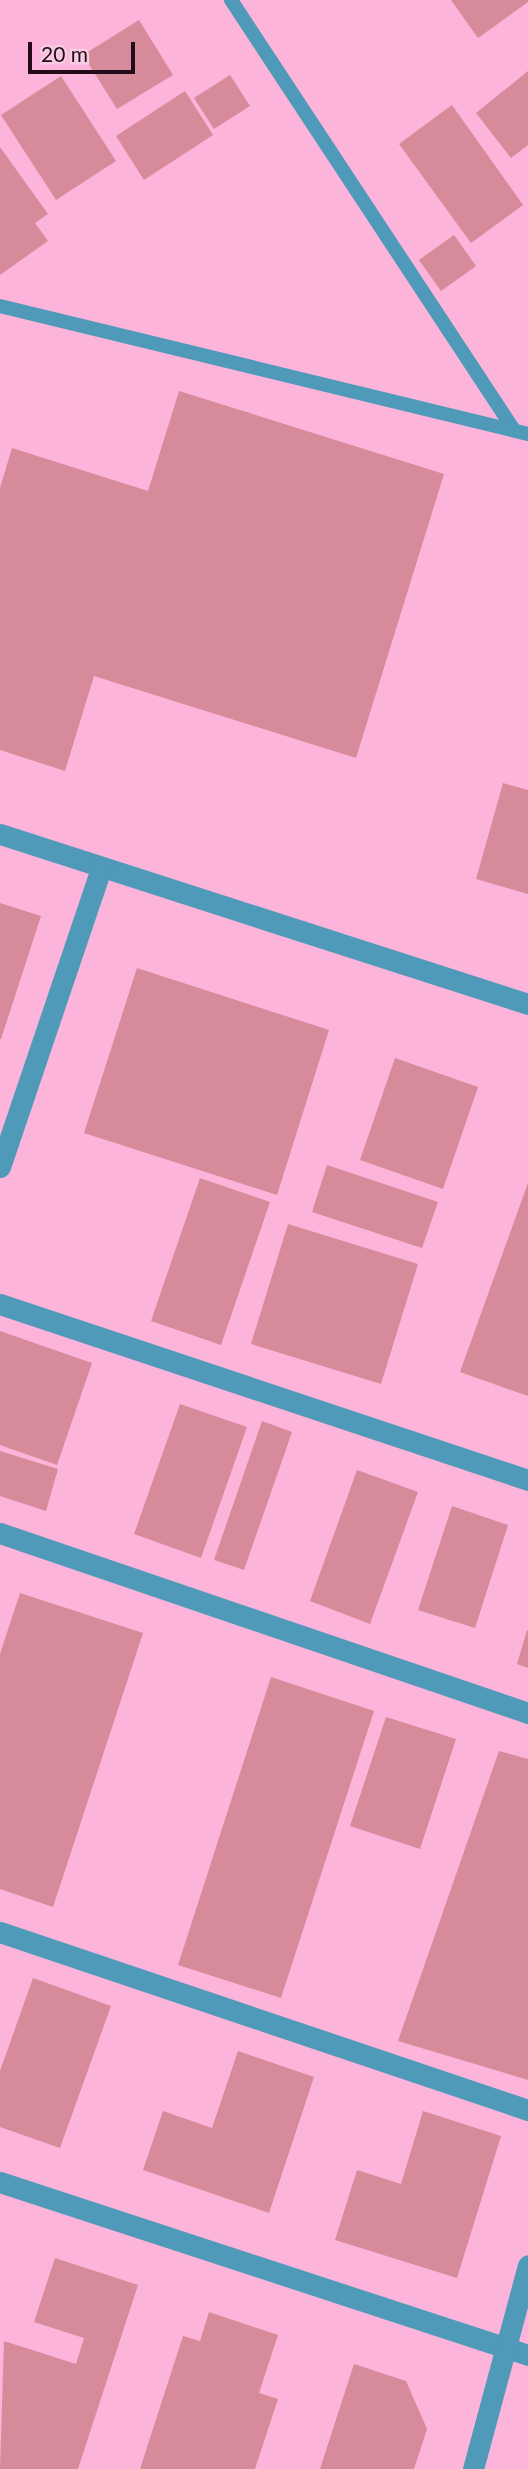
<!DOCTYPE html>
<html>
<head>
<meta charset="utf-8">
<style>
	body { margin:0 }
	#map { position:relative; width:528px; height:2469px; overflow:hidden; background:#fcb4da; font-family:Lato,sans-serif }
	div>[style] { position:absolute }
	.building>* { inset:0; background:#d78a9a }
	.lane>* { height:14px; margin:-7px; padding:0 7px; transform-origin:7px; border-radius:7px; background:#4e9ab8 }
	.street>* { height:21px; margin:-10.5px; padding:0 10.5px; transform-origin:10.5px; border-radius:10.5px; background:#4e9ab8 }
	span { translate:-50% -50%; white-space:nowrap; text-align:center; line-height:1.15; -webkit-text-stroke:5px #f7cbe2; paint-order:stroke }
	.scale { position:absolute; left:28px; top:42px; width:107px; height:32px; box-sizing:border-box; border:4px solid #240b19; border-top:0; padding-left:9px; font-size:21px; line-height:24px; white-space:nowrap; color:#240b19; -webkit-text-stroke:5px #f7cbe2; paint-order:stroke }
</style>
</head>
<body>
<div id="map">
	<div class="building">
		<div style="clip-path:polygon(451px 0,528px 0,528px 2px,478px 38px)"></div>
		<div style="clip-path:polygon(139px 20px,173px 75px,117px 109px,83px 55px)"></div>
		<div style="clip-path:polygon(528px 71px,528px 145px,511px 158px,476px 113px)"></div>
		<div style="clip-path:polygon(230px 75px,250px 106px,214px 129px,194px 98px)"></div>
		<div style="clip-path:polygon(61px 76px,116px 161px,56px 200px,1px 115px)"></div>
		<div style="clip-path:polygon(185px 91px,213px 135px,144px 180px,116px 136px)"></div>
		<div style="clip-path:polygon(452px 105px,523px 205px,471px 243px,399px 144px)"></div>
		<div style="clip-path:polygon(0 147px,48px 214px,35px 223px,48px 241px,0 275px)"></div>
		<div style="clip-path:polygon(454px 235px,476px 266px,441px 291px,419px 260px)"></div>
		<div style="clip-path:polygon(179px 391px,444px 474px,356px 758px,94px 676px,65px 771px,0 750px,0 488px,12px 448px,148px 491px)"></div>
		<div style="clip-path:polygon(503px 783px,528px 790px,528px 894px,476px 879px)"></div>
		<div style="clip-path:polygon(0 903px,41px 916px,1px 1039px,0 1039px)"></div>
		<div style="clip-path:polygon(137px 968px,329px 1030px,277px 1195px,84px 1133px)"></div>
		<div style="clip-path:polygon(395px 1058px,478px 1087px,443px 1189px,360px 1160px)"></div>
		<div style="clip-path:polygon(327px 1165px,438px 1202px,422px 1248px,312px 1212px)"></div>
		<div style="clip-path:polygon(200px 1178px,270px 1202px,221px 1345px,151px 1321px)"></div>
		<div style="clip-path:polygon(528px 1183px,528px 1396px,460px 1372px)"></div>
		<div style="clip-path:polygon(288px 1224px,418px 1264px,381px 1384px,251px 1344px)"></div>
		<div style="clip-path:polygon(0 1331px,92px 1363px,57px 1465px,0 1445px)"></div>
		<div style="clip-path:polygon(180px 1404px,247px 1427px,201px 1558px,134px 1534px)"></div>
		<div style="clip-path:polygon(262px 1421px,292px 1432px,244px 1570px,214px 1560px)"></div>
		<div style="clip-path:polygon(0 1451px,58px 1469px,46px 1511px,0 1496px)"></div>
		<div style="clip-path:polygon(357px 1470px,418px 1492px,370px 1624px,310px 1601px)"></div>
		<div style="clip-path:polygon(452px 1506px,508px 1525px,475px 1628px,418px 1610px)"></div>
		<div style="clip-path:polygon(20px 1593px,143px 1633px,53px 1907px,0 1889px,0 1654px)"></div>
		<div style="clip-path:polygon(527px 1630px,528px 1631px,528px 1668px,517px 1664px)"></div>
		<div style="clip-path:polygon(271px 1677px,374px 1711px,281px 1998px,178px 1965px)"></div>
		<div style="clip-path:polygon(386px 1717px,456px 1739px,420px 1849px,350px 1826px)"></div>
		<div style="clip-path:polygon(499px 1751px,528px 1759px,528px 2080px,398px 2041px)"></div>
		<div style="clip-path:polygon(33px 1978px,111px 2006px,60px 2148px,0 2127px,0 2071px)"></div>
		<div style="clip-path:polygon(238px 2051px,314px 2077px,269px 2213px,143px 2170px,163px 2111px,212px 2128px)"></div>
		<div style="clip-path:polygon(423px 2111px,501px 2136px,457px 2278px,335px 2240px,357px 2170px,401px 2184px)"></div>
		<div style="clip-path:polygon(55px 2258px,138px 2285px,78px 2469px,0 2469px,4px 2341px,76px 2364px,84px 2338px,34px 2322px)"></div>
		<div style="clip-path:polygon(209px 2312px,278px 2335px,259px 2393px,278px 2399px,255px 2469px,140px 2469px,183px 2336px,200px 2341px)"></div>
		<div style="clip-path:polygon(354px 2364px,406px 2381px,427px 2429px,414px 2469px,320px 2469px)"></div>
	</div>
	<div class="lane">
		<div style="left:231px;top:0;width:515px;rotate:56.65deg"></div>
		<div style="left:0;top:306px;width:543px;rotate:13.63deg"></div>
	</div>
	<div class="street">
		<div style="left:0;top:834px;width:555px;rotate:17.85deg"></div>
		<div style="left:0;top:1167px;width:316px;rotate:-71.3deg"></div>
		<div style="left:0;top:1304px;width:557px;rotate:18.43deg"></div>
		<div style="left:0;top:1533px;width:558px;rotate:18.82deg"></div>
		<div style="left:0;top:1932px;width:557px;rotate:18.63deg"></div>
		<div style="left:0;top:2182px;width:556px;rotate:18.14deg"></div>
		<div style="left:473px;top:2469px;width:211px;rotate:-74.9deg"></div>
	</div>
	<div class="scale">20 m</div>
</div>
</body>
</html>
